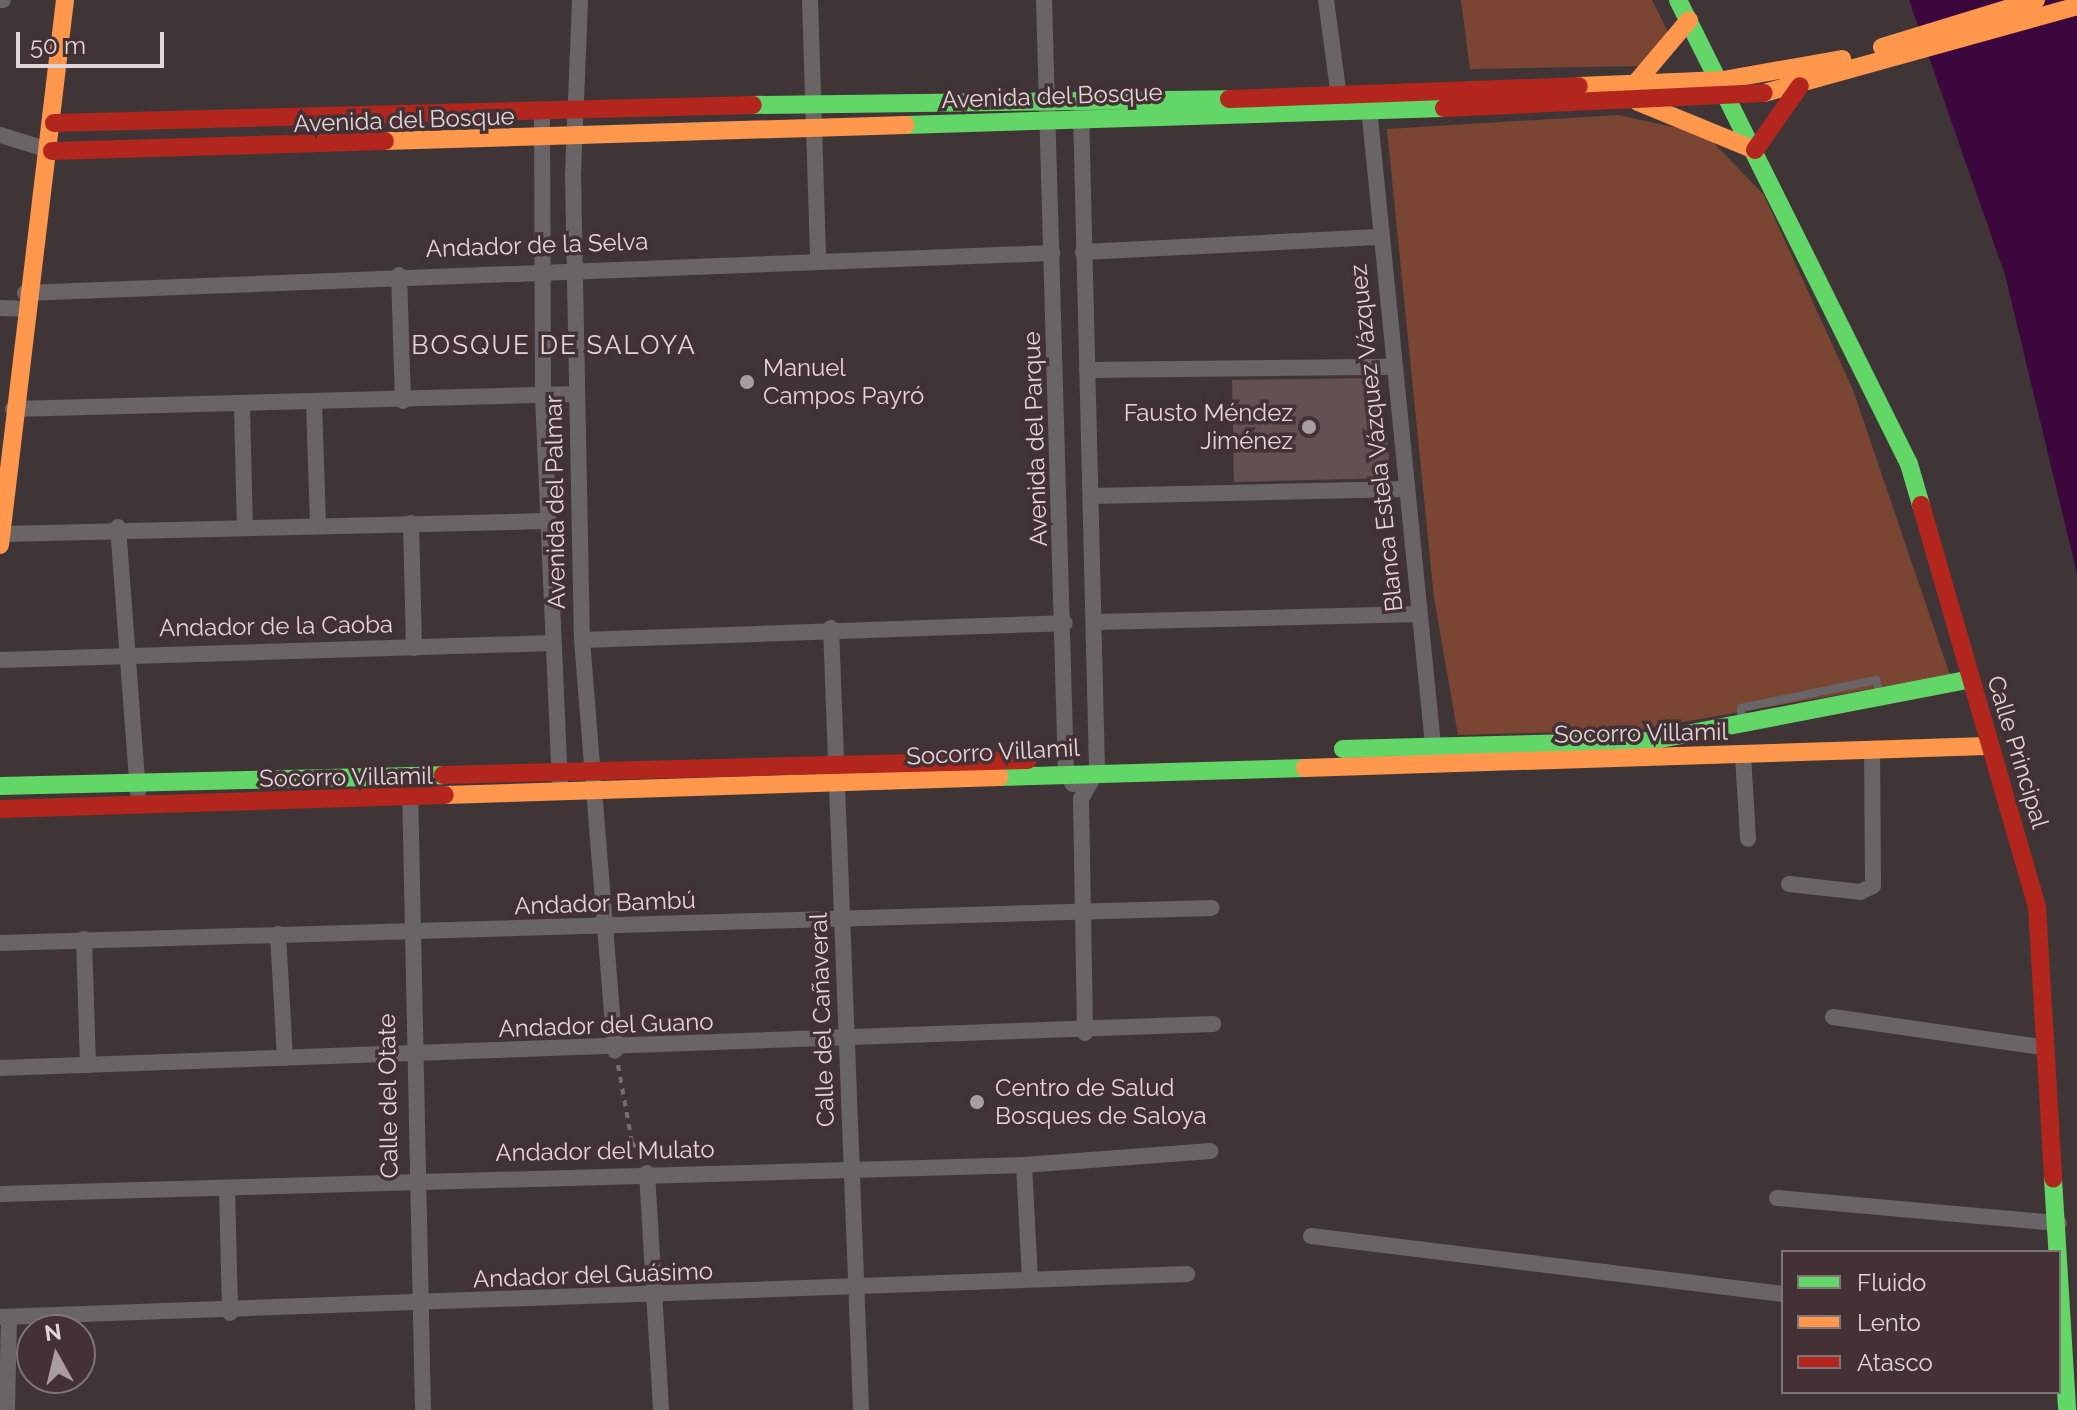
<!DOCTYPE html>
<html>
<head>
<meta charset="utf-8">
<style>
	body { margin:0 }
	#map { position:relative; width:2077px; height:1410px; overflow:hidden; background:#3f3537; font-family:Raleway,sans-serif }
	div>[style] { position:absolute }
	.green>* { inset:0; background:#7a4633 }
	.water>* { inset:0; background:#3b073c }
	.building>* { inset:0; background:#645050 }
	.path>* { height:4px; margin-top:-2px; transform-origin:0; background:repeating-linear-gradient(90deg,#736e6f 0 6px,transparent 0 12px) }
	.lane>* { height:8px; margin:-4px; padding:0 4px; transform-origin:4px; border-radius:4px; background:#696567 }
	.street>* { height:16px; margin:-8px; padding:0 8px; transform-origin:8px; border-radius:8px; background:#696567 }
	.fast>* { height:18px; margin:-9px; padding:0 9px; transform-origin:9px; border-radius:9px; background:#63d668 }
	.slow>* { height:18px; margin:-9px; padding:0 9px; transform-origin:9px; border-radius:9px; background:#ff974d }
	.jam>* { height:18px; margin:-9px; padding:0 9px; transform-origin:9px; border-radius:9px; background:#b3261e }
	.dots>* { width:22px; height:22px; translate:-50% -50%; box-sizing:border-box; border:4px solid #433135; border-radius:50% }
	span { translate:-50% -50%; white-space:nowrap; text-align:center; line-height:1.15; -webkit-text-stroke:7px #433135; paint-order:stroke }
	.street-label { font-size:24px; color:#e1d5d7 }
	.poi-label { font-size:24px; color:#e1d5d7 }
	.left { translate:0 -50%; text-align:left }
	.right { translate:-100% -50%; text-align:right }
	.neighbourhood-label { font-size:26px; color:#e1d5d7; letter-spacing:2px }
	.legend { position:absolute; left:1781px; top:1250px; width:280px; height:144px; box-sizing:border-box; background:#433135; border:2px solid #827376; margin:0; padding:10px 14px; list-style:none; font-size:24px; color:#e1d5d7 }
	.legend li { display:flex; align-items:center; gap:16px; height:40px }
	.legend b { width:40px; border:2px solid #827376 }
	.north { position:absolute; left:16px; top:1314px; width:80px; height:80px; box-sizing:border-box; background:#433135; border:2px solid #827376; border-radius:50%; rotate:352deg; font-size:22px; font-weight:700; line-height:32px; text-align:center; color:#e1d5d7 }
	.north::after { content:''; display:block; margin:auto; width:28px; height:36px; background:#a89d9f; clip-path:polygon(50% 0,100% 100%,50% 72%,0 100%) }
	.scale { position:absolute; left:16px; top:32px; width:148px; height:36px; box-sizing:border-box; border:4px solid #e1d5d7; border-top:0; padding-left:10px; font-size:24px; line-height:28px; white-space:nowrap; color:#e1d5d7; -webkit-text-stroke:6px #433135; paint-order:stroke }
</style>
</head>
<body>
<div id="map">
	<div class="green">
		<div style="clip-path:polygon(1461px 0,1652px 0,1668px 32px,1640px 66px,1470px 69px)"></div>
		<div style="clip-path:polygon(1618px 115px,1705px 134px,1764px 195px,1853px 390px,1950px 675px,1638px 730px,1458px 735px,1434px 598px,1387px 129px)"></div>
	</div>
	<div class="water">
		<div style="clip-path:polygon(1909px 0,2077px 0,2077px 574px,2005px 275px)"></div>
	</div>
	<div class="building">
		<div style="clip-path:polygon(1381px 378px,1391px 478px,1234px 482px,1232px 380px)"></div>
	</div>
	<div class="path">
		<div style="left:618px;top:1065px;width:78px;rotate:79.7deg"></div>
		<div style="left:632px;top:1142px;width:20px;rotate:57deg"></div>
	</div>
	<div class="lane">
		<div style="left:1742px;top:723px;width:15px;rotate:-94deg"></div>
		<div style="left:1741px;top:708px;width:138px;rotate:-11.7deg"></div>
		<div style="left:1876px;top:680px;width:14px;rotate:73deg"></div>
	</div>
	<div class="street">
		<div style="left:0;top:0;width:3px"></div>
		<div style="left:580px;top:0;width:174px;rotate:92.3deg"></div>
		<div style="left:573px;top:174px;width:466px;rotate:88.9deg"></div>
		<div style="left:582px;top:640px;width:412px;rotate:85.4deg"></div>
		<div style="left:810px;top:0;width:261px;rotate:88.2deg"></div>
		<div style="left:1044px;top:0;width:773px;rotate:88.37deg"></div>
		<div style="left:1066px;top:773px;width:13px;rotate:58deg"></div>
		<div style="left:1326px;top:0;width:106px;rotate:82.4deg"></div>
		<div style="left:1369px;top:108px;width:650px;rotate:84.26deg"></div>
		<div style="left:1081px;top:110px;width:661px;rotate:88.61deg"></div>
		<div style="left:1097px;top:771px;width:32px;rotate:120deg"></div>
		<div style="left:1081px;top:799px;width:234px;rotate:89deg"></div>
		<div style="left:542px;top:112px;width:284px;rotate:89.8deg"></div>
		<div style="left:543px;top:396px;width:386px;rotate:87.5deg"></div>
		<div style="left:0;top:135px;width:54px;rotate:17.1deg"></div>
		<div style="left:1083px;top:252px;width:295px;rotate:-2.9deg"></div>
		<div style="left:399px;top:275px;width:126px;rotate:88.2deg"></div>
		<div style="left:25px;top:293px;width:1028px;rotate:-2.23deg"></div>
		<div style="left:0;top:308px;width:23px;rotate:2deg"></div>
		<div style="left:1087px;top:370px;width:303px;rotate:-0.6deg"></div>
		<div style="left:314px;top:403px;width:121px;rotate:88.1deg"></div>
		<div style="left:242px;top:407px;width:120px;rotate:88.6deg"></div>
		<div style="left:13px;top:409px;width:563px;rotate:-1.53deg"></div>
		<div style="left:1092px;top:496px;width:311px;rotate:-1.3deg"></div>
		<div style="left:411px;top:523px;width:125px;rotate:88.6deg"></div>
		<div style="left:118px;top:527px;width:266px;rotate:85.7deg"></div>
		<div style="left:4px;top:534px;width:544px;rotate:-1.37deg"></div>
		<div style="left:1096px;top:622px;width:323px;rotate:-1.4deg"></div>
		<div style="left:831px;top:628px;width:783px;rotate:87.8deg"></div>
		<div style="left:582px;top:640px;width:483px;rotate:-2deg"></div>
		<div style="left:0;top:660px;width:553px;rotate:-1.76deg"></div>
		<div style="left:1743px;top:755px;width:84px;rotate:86.6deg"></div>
		<div style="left:410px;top:786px;width:624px;rotate:88.81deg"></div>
		<div style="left:1789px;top:884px;width:71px;rotate:6.4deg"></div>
		<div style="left:1860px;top:892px;width:14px;rotate:-25deg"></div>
		<div style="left:1873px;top:886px;width:136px;rotate:-90.4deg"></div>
		<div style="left:278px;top:934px;width:124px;rotate:86.8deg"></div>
		<div style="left:84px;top:939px;width:126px;rotate:88.2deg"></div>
		<div style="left:0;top:943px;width:1212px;rotate:-1.66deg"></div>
		<div style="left:1833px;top:1017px;width:216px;rotate:8.2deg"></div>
		<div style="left:0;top:1068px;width:1214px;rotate:-2.08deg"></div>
		<div style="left:1024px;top:1165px;width:114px;rotate:87deg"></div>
		<div style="left:647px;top:1173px;width:237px;rotate:86.6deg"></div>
		<div style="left:227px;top:1188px;width:125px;rotate:88.6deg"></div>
		<div style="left:0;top:1194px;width:1024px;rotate:-1.62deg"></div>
		<div style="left:1024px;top:1165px;width:187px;rotate:-4.3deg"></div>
		<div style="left:1777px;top:1198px;width:283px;rotate:5.1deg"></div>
		<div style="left:1311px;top:1236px;width:476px;rotate:7deg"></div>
		<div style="left:0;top:1317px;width:1188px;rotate:-2.07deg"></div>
		<div style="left:7px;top:1410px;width:93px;rotate:-88.8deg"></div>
	</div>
	<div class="fast">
		<div style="left:1678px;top:0;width:518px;rotate:63.53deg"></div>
		<div style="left:1909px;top:464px;width:43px;rotate:73.7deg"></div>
		<div style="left:753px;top:105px;width:476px;rotate:-0.7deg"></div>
		<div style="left:906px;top:125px;width:538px;rotate:-1.81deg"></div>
		<div style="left:1343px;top:749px;width:307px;rotate:-1.5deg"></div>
		<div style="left:1650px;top:741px;width:327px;rotate:-10.9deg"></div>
		<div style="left:1000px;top:777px;width:305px;rotate:-1.7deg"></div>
		<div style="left:0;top:786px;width:443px;rotate:-1.4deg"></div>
		<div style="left:2053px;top:1179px;width:231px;rotate:86.5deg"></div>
	</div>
	<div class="slow">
		<div style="left:1689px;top:20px;width:84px;rotate:130.2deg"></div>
		<div style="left:1635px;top:84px;width:18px;rotate:81deg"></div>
		<div style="left:1638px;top:102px;width:126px;rotate:22.3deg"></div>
		<div style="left:1882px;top:47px;width:161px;rotate:-17deg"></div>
		<div style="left:1579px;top:86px;width:144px;rotate:-2.4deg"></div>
		<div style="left:1723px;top:80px;width:121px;rotate:-10deg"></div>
		<div style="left:1764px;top:93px;width:325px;rotate:-15.5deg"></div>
		<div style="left:385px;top:141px;width:521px;rotate:-1.76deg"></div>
		<div style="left:0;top:545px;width:549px;rotate:-83.2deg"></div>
		<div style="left:1305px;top:768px;width:682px;rotate:-1.85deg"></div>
		<div style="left:445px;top:795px;width:555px;rotate:-1.86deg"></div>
	</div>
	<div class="jam">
		<div style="left:1229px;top:99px;width:350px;rotate:-2.1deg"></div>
		<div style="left:1444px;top:108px;width:320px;rotate:-2.7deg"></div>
		<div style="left:54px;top:123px;width:699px;rotate:-1.48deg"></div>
		<div style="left:1755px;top:150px;width:78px;rotate:-54.9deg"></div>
		<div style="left:52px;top:151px;width:333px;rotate:-1.7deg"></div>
		<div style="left:1921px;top:505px;width:417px;rotate:73.9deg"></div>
		<div style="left:2037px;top:906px;width:273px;rotate:86.6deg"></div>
		<div style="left:443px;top:775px;width:585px;rotate:-1.47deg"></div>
		<div style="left:0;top:809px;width:445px;rotate:-1.8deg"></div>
	</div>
	<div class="dots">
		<div style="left:747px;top:382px;background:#a89d9f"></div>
		<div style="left:1309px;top:427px;background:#a89d9f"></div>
		<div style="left:977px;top:1102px;background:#a89d9f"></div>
	</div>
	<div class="street-label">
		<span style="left:1052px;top:96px;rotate:-2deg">Avenida del Bosque</span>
		<span style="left:404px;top:120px;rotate:-2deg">Avenida del Bosque</span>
		<span style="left:537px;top:245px;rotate:-2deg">Andador de la Selva</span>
		<span style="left:1376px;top:438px;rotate:-96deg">Blanca Estela Vázquez Vázquez</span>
		<span style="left:1035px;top:439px;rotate:-92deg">Avenida del Parque</span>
		<span style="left:555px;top:502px;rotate:-91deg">Avenida del Palmar</span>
		<span style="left:276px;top:626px;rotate:-1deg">Andador de la Caoba</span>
		<span style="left:1641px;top:733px;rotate:-1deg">Socorro Villamil</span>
		<span style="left:993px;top:752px;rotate:-3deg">Socorro Villamil</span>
		<span style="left:2018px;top:752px;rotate:73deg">Calle Principal</span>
		<span style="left:346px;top:777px;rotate:-1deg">Socorro Villamil</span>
		<span style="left:605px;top:903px;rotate:-2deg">Andador Bambú</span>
		<span style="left:822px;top:1020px;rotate:-92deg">Calle del Cañaveral</span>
		<span style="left:606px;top:1025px;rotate:-2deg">Andador del Guano</span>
		<span style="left:388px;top:1096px;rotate:-91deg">Calle del Otate</span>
		<span style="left:605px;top:1151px;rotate:-1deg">Andador del Mulato</span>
		<span style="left:593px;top:1275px;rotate:-2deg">Andador del Guásimo</span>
	</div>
	<div class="poi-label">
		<span class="left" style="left:763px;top:382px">Manuel<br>Campos Payró</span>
		<span class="right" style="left:1293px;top:427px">Fausto Méndez<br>Jiménez</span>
		<span class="left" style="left:995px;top:1102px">Centro de Salud<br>Bosques de Saloya</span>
	</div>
	<div class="neighbourhood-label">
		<span style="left:554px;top:346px">BOSQUE DE SALOYA</span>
	</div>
	<ul class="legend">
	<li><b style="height:10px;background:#63d668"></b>Fluido</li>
	<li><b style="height:10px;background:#ff974d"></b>Lento</li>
	<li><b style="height:10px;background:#b3261e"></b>Atasco</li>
	</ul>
	<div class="north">N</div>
	<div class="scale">50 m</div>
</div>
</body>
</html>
